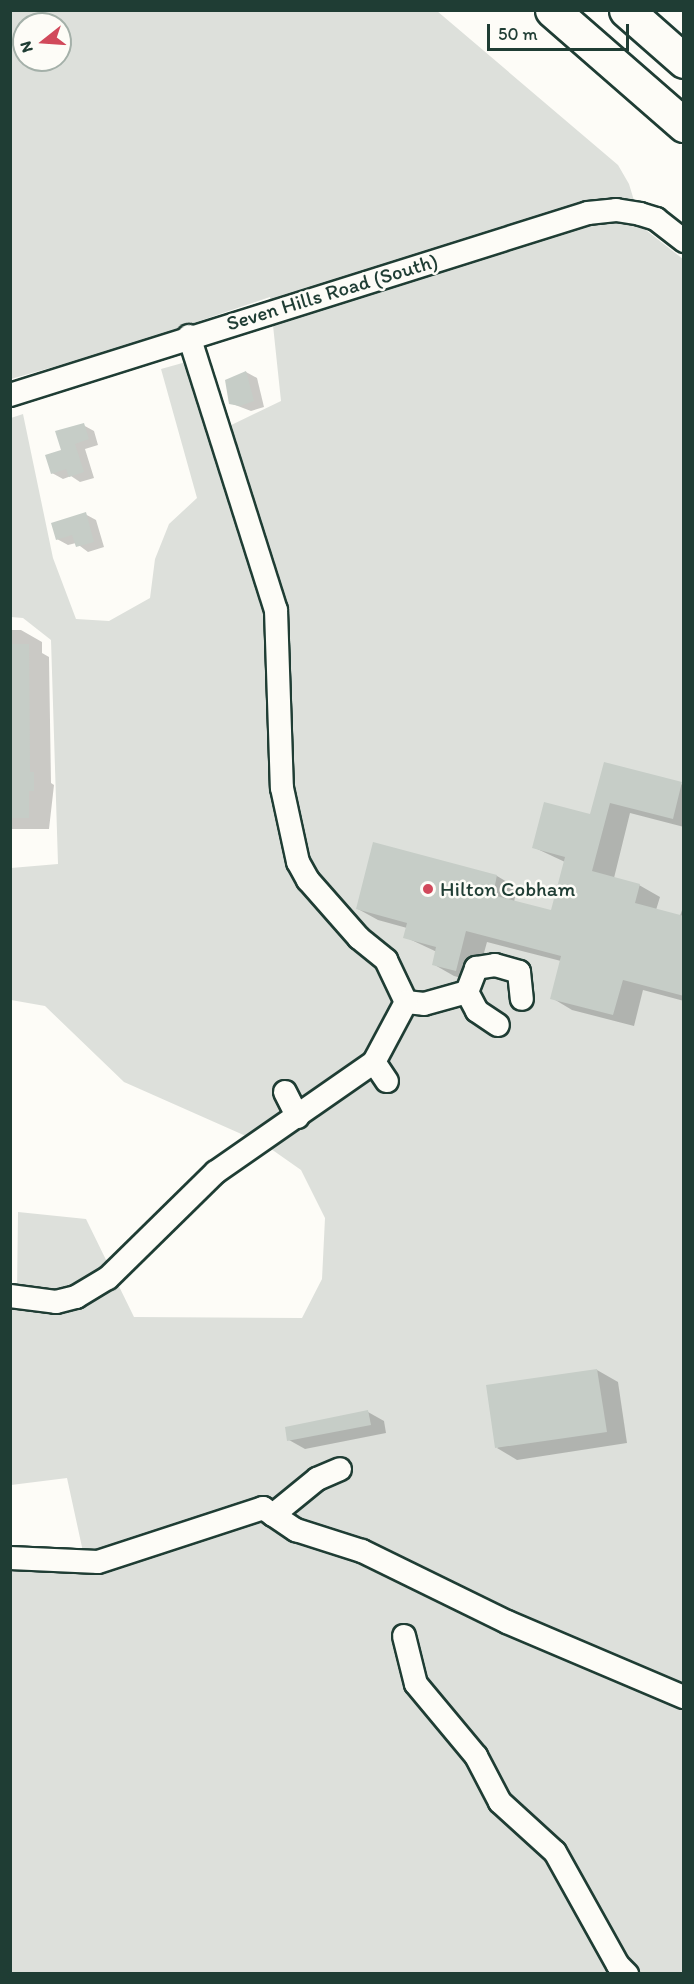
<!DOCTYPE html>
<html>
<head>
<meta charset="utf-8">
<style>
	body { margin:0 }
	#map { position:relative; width:694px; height:1984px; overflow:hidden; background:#fdfcf7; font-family:Itim,sans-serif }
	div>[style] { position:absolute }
	.green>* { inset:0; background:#dde0db }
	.shadow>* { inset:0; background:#0003 }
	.building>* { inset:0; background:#c6cdc7 }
	.roads { filter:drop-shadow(2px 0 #1f3d34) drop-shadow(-2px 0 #1f3d34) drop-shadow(0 2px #1f3d34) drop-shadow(0 -2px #1f3d34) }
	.minor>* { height:22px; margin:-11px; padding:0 11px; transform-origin:11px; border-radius:11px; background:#fdfcf7 }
	.highway>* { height:33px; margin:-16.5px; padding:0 16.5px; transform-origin:16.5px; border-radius:16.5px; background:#fdfcf7 }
	.dots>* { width:16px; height:16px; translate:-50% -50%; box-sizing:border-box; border:3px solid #fdfcf7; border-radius:50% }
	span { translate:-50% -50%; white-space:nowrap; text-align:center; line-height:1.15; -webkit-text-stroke:5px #fdfcf7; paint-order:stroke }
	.street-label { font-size:21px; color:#1f3d34 }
	.poi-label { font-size:21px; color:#1f3d34 }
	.left { translate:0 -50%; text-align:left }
	.frame { position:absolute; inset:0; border:12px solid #1f3d34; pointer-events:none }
	.north { position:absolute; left:12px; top:12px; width:60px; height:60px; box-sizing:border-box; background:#fdfcf7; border:2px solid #a4b0a9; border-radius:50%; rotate:253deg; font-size:16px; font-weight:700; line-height:24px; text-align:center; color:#1f3d34 }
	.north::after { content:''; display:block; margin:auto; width:21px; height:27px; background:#d1495b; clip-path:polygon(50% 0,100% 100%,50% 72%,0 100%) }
	.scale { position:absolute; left:487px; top:24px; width:142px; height:27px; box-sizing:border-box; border:3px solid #1f3d34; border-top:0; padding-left:8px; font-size:18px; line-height:21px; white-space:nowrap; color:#1f3d34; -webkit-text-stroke:4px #fdfcf7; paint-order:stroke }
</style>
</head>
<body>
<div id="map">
	<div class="green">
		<div style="clip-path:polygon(evenodd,10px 11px,437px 11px,618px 165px,629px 184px,642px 227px,683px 259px,683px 1973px,11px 1973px,11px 1558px,85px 1561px,67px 1478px,11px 1485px,10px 1293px,17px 1293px,18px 1212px,86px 1219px,134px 1317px,302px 1318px,322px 1279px,325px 1218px,301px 1170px,264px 1144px,124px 1082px,45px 1006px,11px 1000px,11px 868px,58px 864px,51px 640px,23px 618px,11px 617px,11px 418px,23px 414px,53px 558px,76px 619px,109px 621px,150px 598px,155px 559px,169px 524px,197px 498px,161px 369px,186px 362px,219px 431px,281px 401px,270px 297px,120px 348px,11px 379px,10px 11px,24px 24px,60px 24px,60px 60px,24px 60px,24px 24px)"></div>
	</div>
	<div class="shadow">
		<div style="clip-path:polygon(246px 372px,257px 378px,264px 407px,251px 411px,230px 403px)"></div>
		<div style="clip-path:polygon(83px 425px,94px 431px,98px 445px,85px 449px,94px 478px,80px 482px,71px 476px,63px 479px,52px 473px,62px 451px)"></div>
		<div style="clip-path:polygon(85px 514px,96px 520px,104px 547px,88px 552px,76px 543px,68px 545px,57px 539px)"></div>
		<div style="clip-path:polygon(10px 630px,21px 630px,42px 642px,42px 653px,49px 657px,51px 783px,54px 785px,49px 829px,10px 829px)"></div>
		<div style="clip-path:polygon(605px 764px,684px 785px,684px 827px,630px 813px,614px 878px,639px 885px,660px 897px,656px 910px,680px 916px,684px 904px,684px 1001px,643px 990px,634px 1026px,572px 1010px,552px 998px,561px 961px,487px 942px,476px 982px,454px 976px,433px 964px,437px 952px,405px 937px,407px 928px,378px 920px,358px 909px,374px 844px,497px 876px,517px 888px,514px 902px,552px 912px,565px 862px,533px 847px,591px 816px)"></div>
		<div style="clip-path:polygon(597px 1370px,618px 1382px,627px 1443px,517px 1460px,497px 1448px)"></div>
		<div style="clip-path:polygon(368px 1412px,384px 1421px,386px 1433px,305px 1449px,289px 1440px)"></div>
	</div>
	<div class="building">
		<div style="clip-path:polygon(246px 371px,254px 401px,240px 406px,229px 404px,225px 380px)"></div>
		<div style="clip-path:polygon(84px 423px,89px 439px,75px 444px,84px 472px,69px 477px,66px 469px,51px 474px,45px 455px,61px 450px,55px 431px)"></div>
		<div style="clip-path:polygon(86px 512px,94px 542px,76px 547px,72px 535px,56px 540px,51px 523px)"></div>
		<div style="clip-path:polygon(10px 644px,29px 644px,30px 772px,34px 772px,34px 791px,29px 791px,29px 818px,10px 818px)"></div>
		<div style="clip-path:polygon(604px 762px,682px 782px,673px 819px,610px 803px,592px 871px,640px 884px,635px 903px,684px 916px,684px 996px,623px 980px,613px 1015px,550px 999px,561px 956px,466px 931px,456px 971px,432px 965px,436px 947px,403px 938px,407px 923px,356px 909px,373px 842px,497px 875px,493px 895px,551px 910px,565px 857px,532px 848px,544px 802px,590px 814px)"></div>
		<div style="clip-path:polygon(597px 1369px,607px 1432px,495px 1448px,486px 1385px)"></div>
		<div style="clip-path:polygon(368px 1410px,371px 1425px,287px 1441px,285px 1427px)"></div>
	</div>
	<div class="roads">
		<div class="minor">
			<div style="left:189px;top:336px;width:287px;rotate:72.4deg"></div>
			<div style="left:276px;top:610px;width:178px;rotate:88.1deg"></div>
			<div style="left:282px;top:788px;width:76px;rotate:77.8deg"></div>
			<div style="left:298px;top:862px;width:21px;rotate:61deg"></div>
			<div style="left:308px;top:880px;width:77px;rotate:48.7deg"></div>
			<div style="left:359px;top:938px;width:35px;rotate:39deg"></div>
			<div style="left:386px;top:960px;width:47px;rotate:64.5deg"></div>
			<div style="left:406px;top:1002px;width:18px;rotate:6deg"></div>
			<div style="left:424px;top:1004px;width:45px;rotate:-15.6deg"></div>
			<div style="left:467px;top:992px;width:26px;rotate:-69deg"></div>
			<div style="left:476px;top:968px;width:19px;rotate:-9deg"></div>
			<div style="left:495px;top:965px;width:25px;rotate:16deg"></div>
			<div style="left:519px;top:972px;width:27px;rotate:84deg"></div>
			<div style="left:10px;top:395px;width:606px;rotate:-17.48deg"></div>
			<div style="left:588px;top:213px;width:28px;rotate:-6deg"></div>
			<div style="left:616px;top:210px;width:24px;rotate:9deg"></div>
			<div style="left:640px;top:214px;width:17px;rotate:17deg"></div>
			<div style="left:656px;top:219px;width:36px;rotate:38deg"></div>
			<div style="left:467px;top:992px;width:21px;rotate:62deg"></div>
			<div style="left:477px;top:1011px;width:25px;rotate:34deg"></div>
			<div style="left:374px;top:1062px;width:23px;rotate:56deg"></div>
			<div style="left:285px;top:1092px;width:28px;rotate:63deg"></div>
			<div style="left:10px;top:1296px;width:46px;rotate:7.4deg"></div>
			<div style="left:56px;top:1302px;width:21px;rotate:-14deg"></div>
			<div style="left:76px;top:1297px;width:37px;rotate:-31deg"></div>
			<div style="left:108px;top:1278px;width:151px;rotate:-44.5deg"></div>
			<div style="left:216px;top:1172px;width:193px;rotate:-34.8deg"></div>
			<div style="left:374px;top:1062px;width:68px;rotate:-61.9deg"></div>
			<div style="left:273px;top:1515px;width:57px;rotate:-39.3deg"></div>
			<div style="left:317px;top:1479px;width:25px;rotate:-23deg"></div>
			<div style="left:10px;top:1558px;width:88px;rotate:2.6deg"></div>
			<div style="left:98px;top:1562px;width:174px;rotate:-18.1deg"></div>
			<div style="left:263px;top:1508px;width:40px;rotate:34deg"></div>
			<div style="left:296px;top:1530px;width:69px;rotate:17.7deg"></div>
			<div style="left:362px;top:1551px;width:161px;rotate:26.1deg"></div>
			<div style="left:507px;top:1622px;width:192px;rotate:23deg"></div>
			<div style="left:404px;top:1636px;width:49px;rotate:76deg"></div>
			<div style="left:416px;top:1684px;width:94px;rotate:50.2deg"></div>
			<div style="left:476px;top:1756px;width:52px;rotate:62.4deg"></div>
			<div style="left:500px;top:1802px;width:74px;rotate:42.3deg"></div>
			<div style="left:555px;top:1852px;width:129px;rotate:60.9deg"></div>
			<div style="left:618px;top:1965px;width:13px;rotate:45deg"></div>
		</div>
		<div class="highway">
			<div style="left:552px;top:10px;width:175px;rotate:41.1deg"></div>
			<div style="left:626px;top:10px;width:77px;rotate:41.3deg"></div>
		</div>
	</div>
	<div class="dots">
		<div style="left:428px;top:889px;background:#d1495b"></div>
	</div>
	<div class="street-label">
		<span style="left:332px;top:292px;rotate:-17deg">Seven Hills Road (South)</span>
	</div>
	<div class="poi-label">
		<span class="left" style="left:440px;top:889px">Hilton Cobham</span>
	</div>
	<div class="frame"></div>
	<div class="north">N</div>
	<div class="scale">50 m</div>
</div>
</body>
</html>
